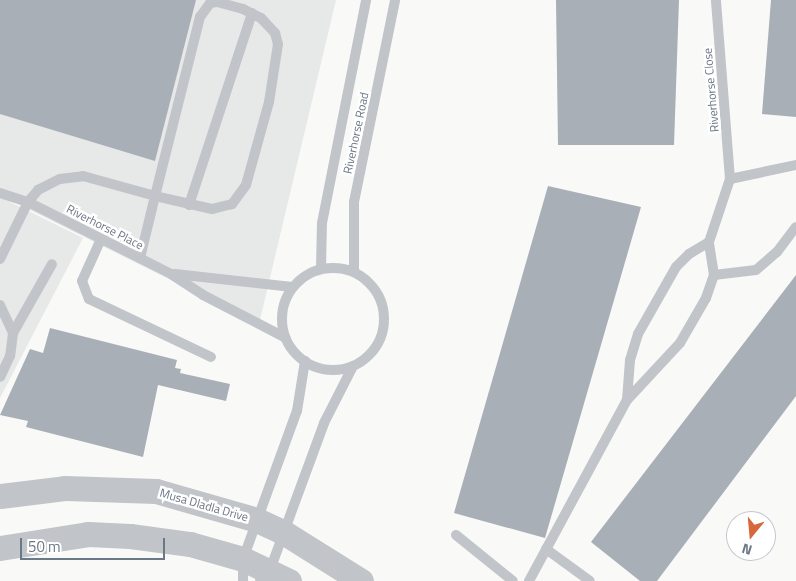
<!DOCTYPE html>
<html>
<head>
<meta charset="utf-8">
<style>
	body { margin:0 }
	#map { position:relative; width:796px; height:581px; overflow:hidden; background:#f9f9f8; font-family:"Titillium Web",sans-serif }
	div>[style] { position:absolute }
	.built>* { inset:0; background:#e7e8e8 }
	.building>* { inset:0; background:#a9afb6 }
	.service>* { height:10px; margin:-5px; padding:0 5px; transform-origin:5px; border-radius:5px; background:#c1c5c9 }
	.service>.ring { margin:-5px; padding:0; box-sizing:content-box; background:none; border:10px solid #c1c5c9; border-radius:50% }
	.tertiary>* { height:25px; margin:-12.5px; padding:0 12.5px; transform-origin:12.5px; border-radius:12.5px; background:#c1c5c9 }
	span { translate:-50% -50%; white-space:nowrap; text-align:center; line-height:1.15; -webkit-text-stroke:5px #fff; paint-order:stroke }
	.street-label { font-size:12px; color:#6b7886 }
	.north { position:absolute; left:726px; top:511px; width:50px; height:50px; box-sizing:border-box; background:#fff; border:1px solid #c4c9cf; border-radius:50%; rotate:197deg; font-size:14px; font-weight:700; line-height:20px; text-align:center; color:#6b7886 }
	.north::after { content:''; display:block; margin:auto; width:18px; height:22px; background:#d5693c; clip-path:polygon(50% 0,100% 100%,50% 72%,0 100%) }
	.scale { position:absolute; left:20px; top:538px; width:145px; height:22px; box-sizing:border-box; border:2px solid #6b7886; border-top:0; padding-left:6px; font-size:15px; line-height:18px; white-space:nowrap; color:#6b7886; -webkit-text-stroke:4px #fff; paint-order:stroke }
</style>
</head>
<body>
<div id="map">
	<div class="built">
		<div style="clip-path:polygon(0 0,336px 0,259px 324px,0 195px)"></div>
		<div style="clip-path:polygon(0 197px,83px 238px,0 398px)"></div>
	</div>
	<div class="building">
		<div style="clip-path:polygon(0 0,196px 0,155px 161px,0 114px)"></div>
		<div style="clip-path:polygon(556px 0,679px 0,674px 145px,558px 145px)"></div>
		<div style="clip-path:polygon(771px 0,796px 0,796px 117px,762px 114px)"></div>
		<div style="clip-path:polygon(548px 186px,641px 207px,545px 538px,454px 513px)"></div>
		<div style="clip-path:polygon(796px 275px,796px 396px,657px 581px,640px 581px,591px 542px)"></div>
		<div style="clip-path:polygon(50px 328px,177px 360px,175px 368px,181px 369px,180px 373px,230px 384px,226px 401px,158px 385px,143px 457px,26px 427px,28px 421px,0 415px,30px 349px,43px 353px)"></div>
	</div>
	<div class="service">
		<div style="left:217px;top:2px;width:27px;rotate:15deg"></div>
		<div style="left:243px;top:9px;width:20px;rotate:27deg"></div>
		<div style="left:261px;top:18px;width:21px;rotate:47deg"></div>
		<div style="left:275px;top:33px;width:11px;rotate:75deg"></div>
		<div style="left:278px;top:44px;width:59px;rotate:98.8deg"></div>
		<div style="left:269px;top:102px;width:86px;rotate:105.5deg"></div>
		<div style="left:246px;top:185px;width:24px;rotate:126deg"></div>
		<div style="left:232px;top:204px;width:21px;rotate:166deg"></div>
		<div style="left:212px;top:209px;width:58px;rotate:-167.2deg"></div>
		<div style="left:155px;top:196px;width:185px;rotate:-75.9deg"></div>
		<div style="left:200px;top:17px;width:17px;rotate:-54deg"></div>
		<div style="left:210px;top:3px;width:7px;rotate:-8deg"></div>
		<div style="left:730px;top:179px;width:67px;rotate:-12deg"></div>
		<div style="left:0;top:193px;width:29px;rotate:18deg"></div>
		<div style="left:28px;top:202px;width:160px;rotate:26.7deg"></div>
		<div style="left:171px;top:274px;width:38px;rotate:33deg"></div>
		<div style="left:203px;top:295px;width:93px;rotate:27.4deg"></div>
		<div style="left:189px;top:205px;width:202px;rotate:-71.8deg"></div>
		<div style="left:101px;top:239px;width:46px;rotate:114.3deg"></div>
		<div style="left:82px;top:281px;width:19px;rotate:69deg"></div>
		<div style="left:89px;top:299px;width:135px;rotate:25.4deg"></div>
		<div style="left:709px;top:242px;width:23px;rotate:149deg"></div>
		<div style="left:689px;top:254px;width:18px;rotate:135deg"></div>
		<div style="left:676px;top:267px;width:77px;rotate:119.6deg"></div>
		<div style="left:638px;top:334px;width:27px;rotate:107deg"></div>
		<div style="left:630px;top:360px;width:40px;rotate:94.3deg"></div>
		<div style="left:627px;top:400px;width:78px;rotate:-47.1deg"></div>
		<div style="left:680px;top:343px;width:52px;rotate:-60deg"></div>
		<div style="left:706px;top:298px;width:24px;rotate:-71deg"></div>
		<div style="left:714px;top:275px;width:33px;rotate:-99deg"></div>
		<div style="left:709px;top:242px;width:66px;rotate:-71.6deg"></div>
		<div style="left:730px;top:179px;width:180px;rotate:-94.5deg"></div>
		<div style="left:0;top:259px;width:64px;rotate:-63.8deg"></div>
		<div style="left:28px;top:202px;width:16px;rotate:-50deg"></div>
		<div style="left:38px;top:190px;width:25px;rotate:-27deg"></div>
		<div style="left:60px;top:179px;width:23px;rotate:-7deg"></div>
		<div style="left:83px;top:176px;width:75px;rotate:15.5deg"></div>
		<div style="left:155px;top:196px;width:64px;rotate:103.6deg"></div>
		<div class="ring" style="left:282px;top:268px;width:92px;height:92px"></div>
		<div style="left:321px;top:269px;width:46px;rotate:-88.8deg"></div>
		<div style="left:322px;top:223px;width:227px;rotate:-78.8deg"></div>
		<div style="left:354px;top:272px;width:70px;rotate:-90deg"></div>
		<div style="left:354px;top:202px;width:206px;rotate:-78.5deg"></div>
		<div style="left:175px;top:274px;width:118px;rotate:6.3deg"></div>
		<div style="left:714px;top:275px;width:42px;rotate:-6.8deg"></div>
		<div style="left:756px;top:270px;width:28px;rotate:-41deg"></div>
		<div style="left:777px;top:252px;width:31px;rotate:-53deg"></div>
		<div style="left:0;top:305px;width:31px;rotate:65deg"></div>
		<div style="left:13px;top:333px;width:23px;rotate:97deg"></div>
		<div style="left:10px;top:356px;width:23px;rotate:115deg"></div>
		<div style="left:13px;top:333px;width:79px;rotate:-60.5deg"></div>
		<div style="left:456px;top:535px;width:73px;rotate:38.9deg"></div>
		<div style="left:546px;top:549px;width:54px;rotate:36deg"></div>
		<div style="left:243px;top:581px;width:22px;rotate:-90deg"></div>
		<div style="left:243px;top:559px;width:158px;rotate:-70deg"></div>
		<div style="left:297px;top:411px;width:51px;rotate:-80.9deg"></div>
		<div style="left:260px;top:581px;width:15px;rotate:-48deg"></div>
		<div style="left:270px;top:570px;width:157px;rotate:-69.8deg"></div>
		<div style="left:324px;top:423px;width:64px;rotate:-63deg"></div>
		<div style="left:529px;top:581px;width:206px;rotate:-61.6deg"></div>
	</div>
	<div class="tertiary">
		<div style="left:0;top:496px;width:65px;rotate:-7deg"></div>
		<div style="left:65px;top:488px;width:91px;rotate:1.9deg"></div>
		<div style="left:156px;top:491px;width:105px;rotate:16deg"></div>
		<div style="left:257px;top:520px;width:29px;rotate:25deg"></div>
		<div style="left:283px;top:532px;width:92px;rotate:32.1deg"></div>
		<div style="left:0;top:548px;width:89px;rotate:-9deg"></div>
		<div style="left:88px;top:534px;width:42px;rotate:2.7deg"></div>
		<div style="left:130px;top:536px;width:61px;rotate:7.6deg"></div>
		<div style="left:190px;top:544px;width:55px;rotate:15.8deg"></div>
		<div style="left:243px;top:559px;width:51px;rotate:25.6deg"></div>
	</div>
	<div class="street-label">
		<span style="left:711px;top:90px;rotate:-95deg">Riverhorse Close</span>
		<span style="left:356px;top:133px;rotate:-78deg">Riverhorse Road</span>
		<span style="left:105px;top:227px;rotate:27deg">Riverhorse Place</span>
		<span style="left:204px;top:505px;rotate:16deg">Musa Dladla Drive</span>
	</div>
	<div class="north">N</div>
	<div class="scale">50 m</div>
</div>
</body>
</html>
